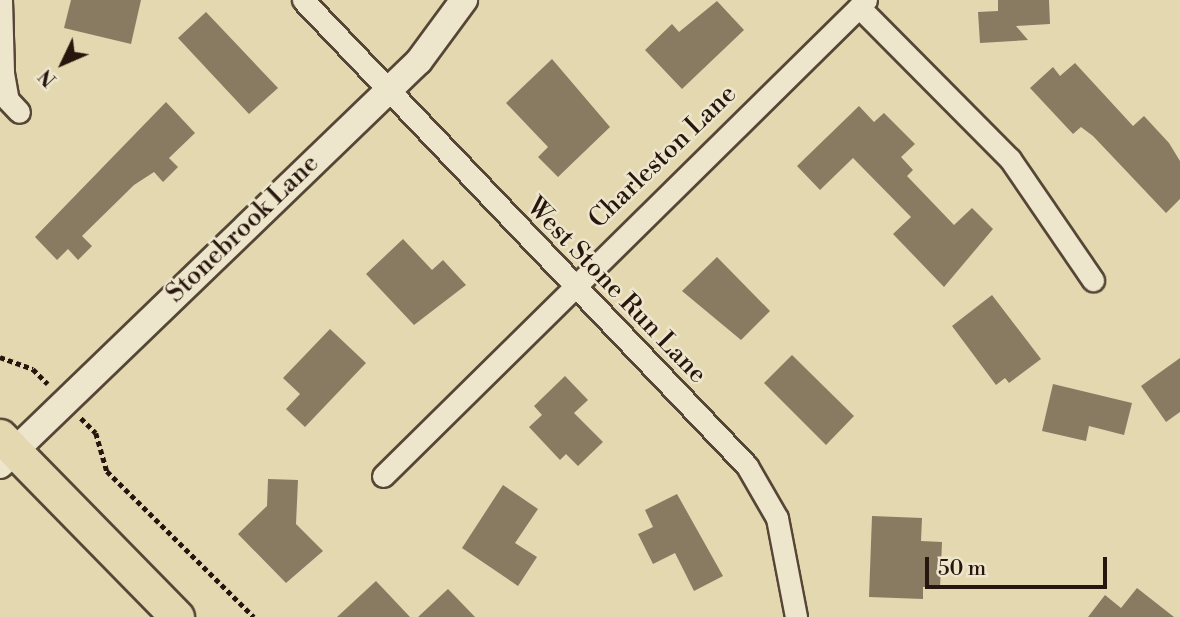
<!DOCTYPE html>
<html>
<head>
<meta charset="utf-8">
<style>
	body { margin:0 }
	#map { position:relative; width:1180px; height:617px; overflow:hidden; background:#e3d8b0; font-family:"Libre Bodoni",serif }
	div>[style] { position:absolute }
	.building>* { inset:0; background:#897b62 }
	.path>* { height:4.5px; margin-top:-2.25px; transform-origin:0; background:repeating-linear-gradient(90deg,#27160e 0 5px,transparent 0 8.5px) }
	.roads { filter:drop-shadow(2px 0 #564636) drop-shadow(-2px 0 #564636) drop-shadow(0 2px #564636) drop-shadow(0 -2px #564636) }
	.minor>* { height:21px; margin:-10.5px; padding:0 10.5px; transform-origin:10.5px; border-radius:10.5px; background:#ede6cc }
	.tertiary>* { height:26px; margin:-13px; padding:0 13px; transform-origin:13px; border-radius:13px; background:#ede6cc }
	.primary>* { height:33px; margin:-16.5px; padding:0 16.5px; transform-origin:16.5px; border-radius:16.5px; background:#e3d8b0 }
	span { translate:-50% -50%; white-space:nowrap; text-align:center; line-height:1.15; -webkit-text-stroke:5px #ede6cc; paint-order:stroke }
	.street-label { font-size:26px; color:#27160e }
	.north { position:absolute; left:28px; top:28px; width:70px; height:70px; -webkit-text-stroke:5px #ede6cc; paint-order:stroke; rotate:226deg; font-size:19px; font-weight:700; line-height:28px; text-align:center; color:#27160e }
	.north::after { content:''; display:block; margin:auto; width:24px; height:32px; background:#27160e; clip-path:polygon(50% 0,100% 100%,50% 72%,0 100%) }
	.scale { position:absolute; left:925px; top:557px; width:182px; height:32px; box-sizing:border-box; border:4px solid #27160e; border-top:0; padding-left:9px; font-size:21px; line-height:24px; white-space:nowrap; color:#27160e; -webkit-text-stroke:5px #ede6cc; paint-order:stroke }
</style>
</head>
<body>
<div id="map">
	<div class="building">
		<div style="clip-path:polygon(71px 0,141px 0,131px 44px,64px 28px)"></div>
		<div style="clip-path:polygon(998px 0,1049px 0,1050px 24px,1016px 26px,1028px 40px,980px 43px,978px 12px,998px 11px)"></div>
		<div style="clip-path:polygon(717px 1px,744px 30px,682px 89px,645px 50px,672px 24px,679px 32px)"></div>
		<div style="clip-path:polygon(206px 12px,278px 88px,249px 114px,178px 38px)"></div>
		<div style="clip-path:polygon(552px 59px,610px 127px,558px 177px,538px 157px,548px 147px,506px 103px)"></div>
		<div style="clip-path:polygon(1075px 63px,1133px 126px,1144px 116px,1169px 143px,1180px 161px,1180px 199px,1166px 213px,1093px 136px,1081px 127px,1073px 134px,1030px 88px,1053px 67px,1060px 76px)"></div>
		<div style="clip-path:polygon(166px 102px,195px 133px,169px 158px,178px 167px,163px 182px,154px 172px,134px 185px,82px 236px,92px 246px,78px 260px,68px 249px,57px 260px,35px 237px)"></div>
		<div style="clip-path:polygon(859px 106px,874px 122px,884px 113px,915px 144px,901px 157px,913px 170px,907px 176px,954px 225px,972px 208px,993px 229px,944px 287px,893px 234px,911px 217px,853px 158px,820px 190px,797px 166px)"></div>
		<div style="clip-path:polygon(403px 239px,432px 270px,443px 260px,466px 285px,414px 325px,366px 274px)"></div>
		<div style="clip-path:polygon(717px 257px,770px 311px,741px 340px,682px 291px)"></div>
		<div style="clip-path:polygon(992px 295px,1041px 359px,1009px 383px,1005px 378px,996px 385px,952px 326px)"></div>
		<div style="clip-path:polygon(330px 329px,366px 363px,305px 427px,286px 409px,300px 394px,283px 378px)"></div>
		<div style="clip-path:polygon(792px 355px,854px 416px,826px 445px,764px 383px)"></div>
		<div style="clip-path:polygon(1180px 358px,1180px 412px,1166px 422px,1141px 386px)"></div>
		<div style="clip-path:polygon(565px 376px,588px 400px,574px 413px,603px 442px,578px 466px,566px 454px,560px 460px,529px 427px,542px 415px,534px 406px)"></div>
		<div style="clip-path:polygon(1053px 384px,1132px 403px,1124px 435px,1089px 426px,1086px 441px,1042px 431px)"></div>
		<div style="clip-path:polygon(268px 479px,298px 480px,296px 524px,323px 551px,286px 583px,238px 534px,267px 506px)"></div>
		<div style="clip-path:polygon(503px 485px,538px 509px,515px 543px,537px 557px,518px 586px,462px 548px)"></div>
		<div style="clip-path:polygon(677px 494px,723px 576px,694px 591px,675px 553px,653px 564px,638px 534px,653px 527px,645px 510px)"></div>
		<div style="clip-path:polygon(872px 516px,922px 518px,921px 541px,942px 542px,940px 588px,923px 587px,923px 599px,869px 597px)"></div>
		<div style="clip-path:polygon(376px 581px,410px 617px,337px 617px)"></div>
		<div style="clip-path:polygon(1137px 588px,1174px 617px,1088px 617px,1105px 595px,1121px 608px)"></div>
		<div style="clip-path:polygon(448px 589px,475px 617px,418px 617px)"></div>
	</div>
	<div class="path">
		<div style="left:0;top:357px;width:35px;rotate:20deg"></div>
		<div style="left:33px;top:369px;width:21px;rotate:45deg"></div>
		<div style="left:81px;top:418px;width:21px;rotate:45deg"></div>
		<div style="left:96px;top:433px;width:40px;rotate:74deg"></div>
		<div style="left:107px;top:471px;width:207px;rotate:44.8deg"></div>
	</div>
	<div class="roads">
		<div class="minor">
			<div style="left:1px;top:0;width:73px;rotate:88.4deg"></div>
			<div style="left:3px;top:73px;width:27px;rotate:80deg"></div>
			<div style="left:8px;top:100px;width:16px;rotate:47deg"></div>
			<div style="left:303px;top:0;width:644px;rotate:46.38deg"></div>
			<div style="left:747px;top:466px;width:60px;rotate:60deg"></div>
			<div style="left:777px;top:518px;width:101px;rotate:79.1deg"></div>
			<div style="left:859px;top:7px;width:214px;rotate:45.2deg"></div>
			<div style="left:1010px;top:159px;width:147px;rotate:55.6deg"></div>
			<div style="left:383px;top:476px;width:678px;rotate:-44.58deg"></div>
		</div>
		<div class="tertiary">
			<div style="left:0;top:465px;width:582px;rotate:-43.96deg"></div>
			<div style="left:419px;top:61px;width:76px;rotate:-53.6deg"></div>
		</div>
		<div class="primary">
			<div style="left:0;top:436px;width:253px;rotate:45.6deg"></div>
		</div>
	</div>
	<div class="street-label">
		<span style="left:663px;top:157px;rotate:-44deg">Charleston Lane</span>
		<span style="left:243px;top:229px;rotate:-44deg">Stonebrook Lane</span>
		<span style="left:616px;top:291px;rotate:46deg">West Stone Run Lane</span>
	</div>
	<div class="north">N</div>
	<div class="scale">50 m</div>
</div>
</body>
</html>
